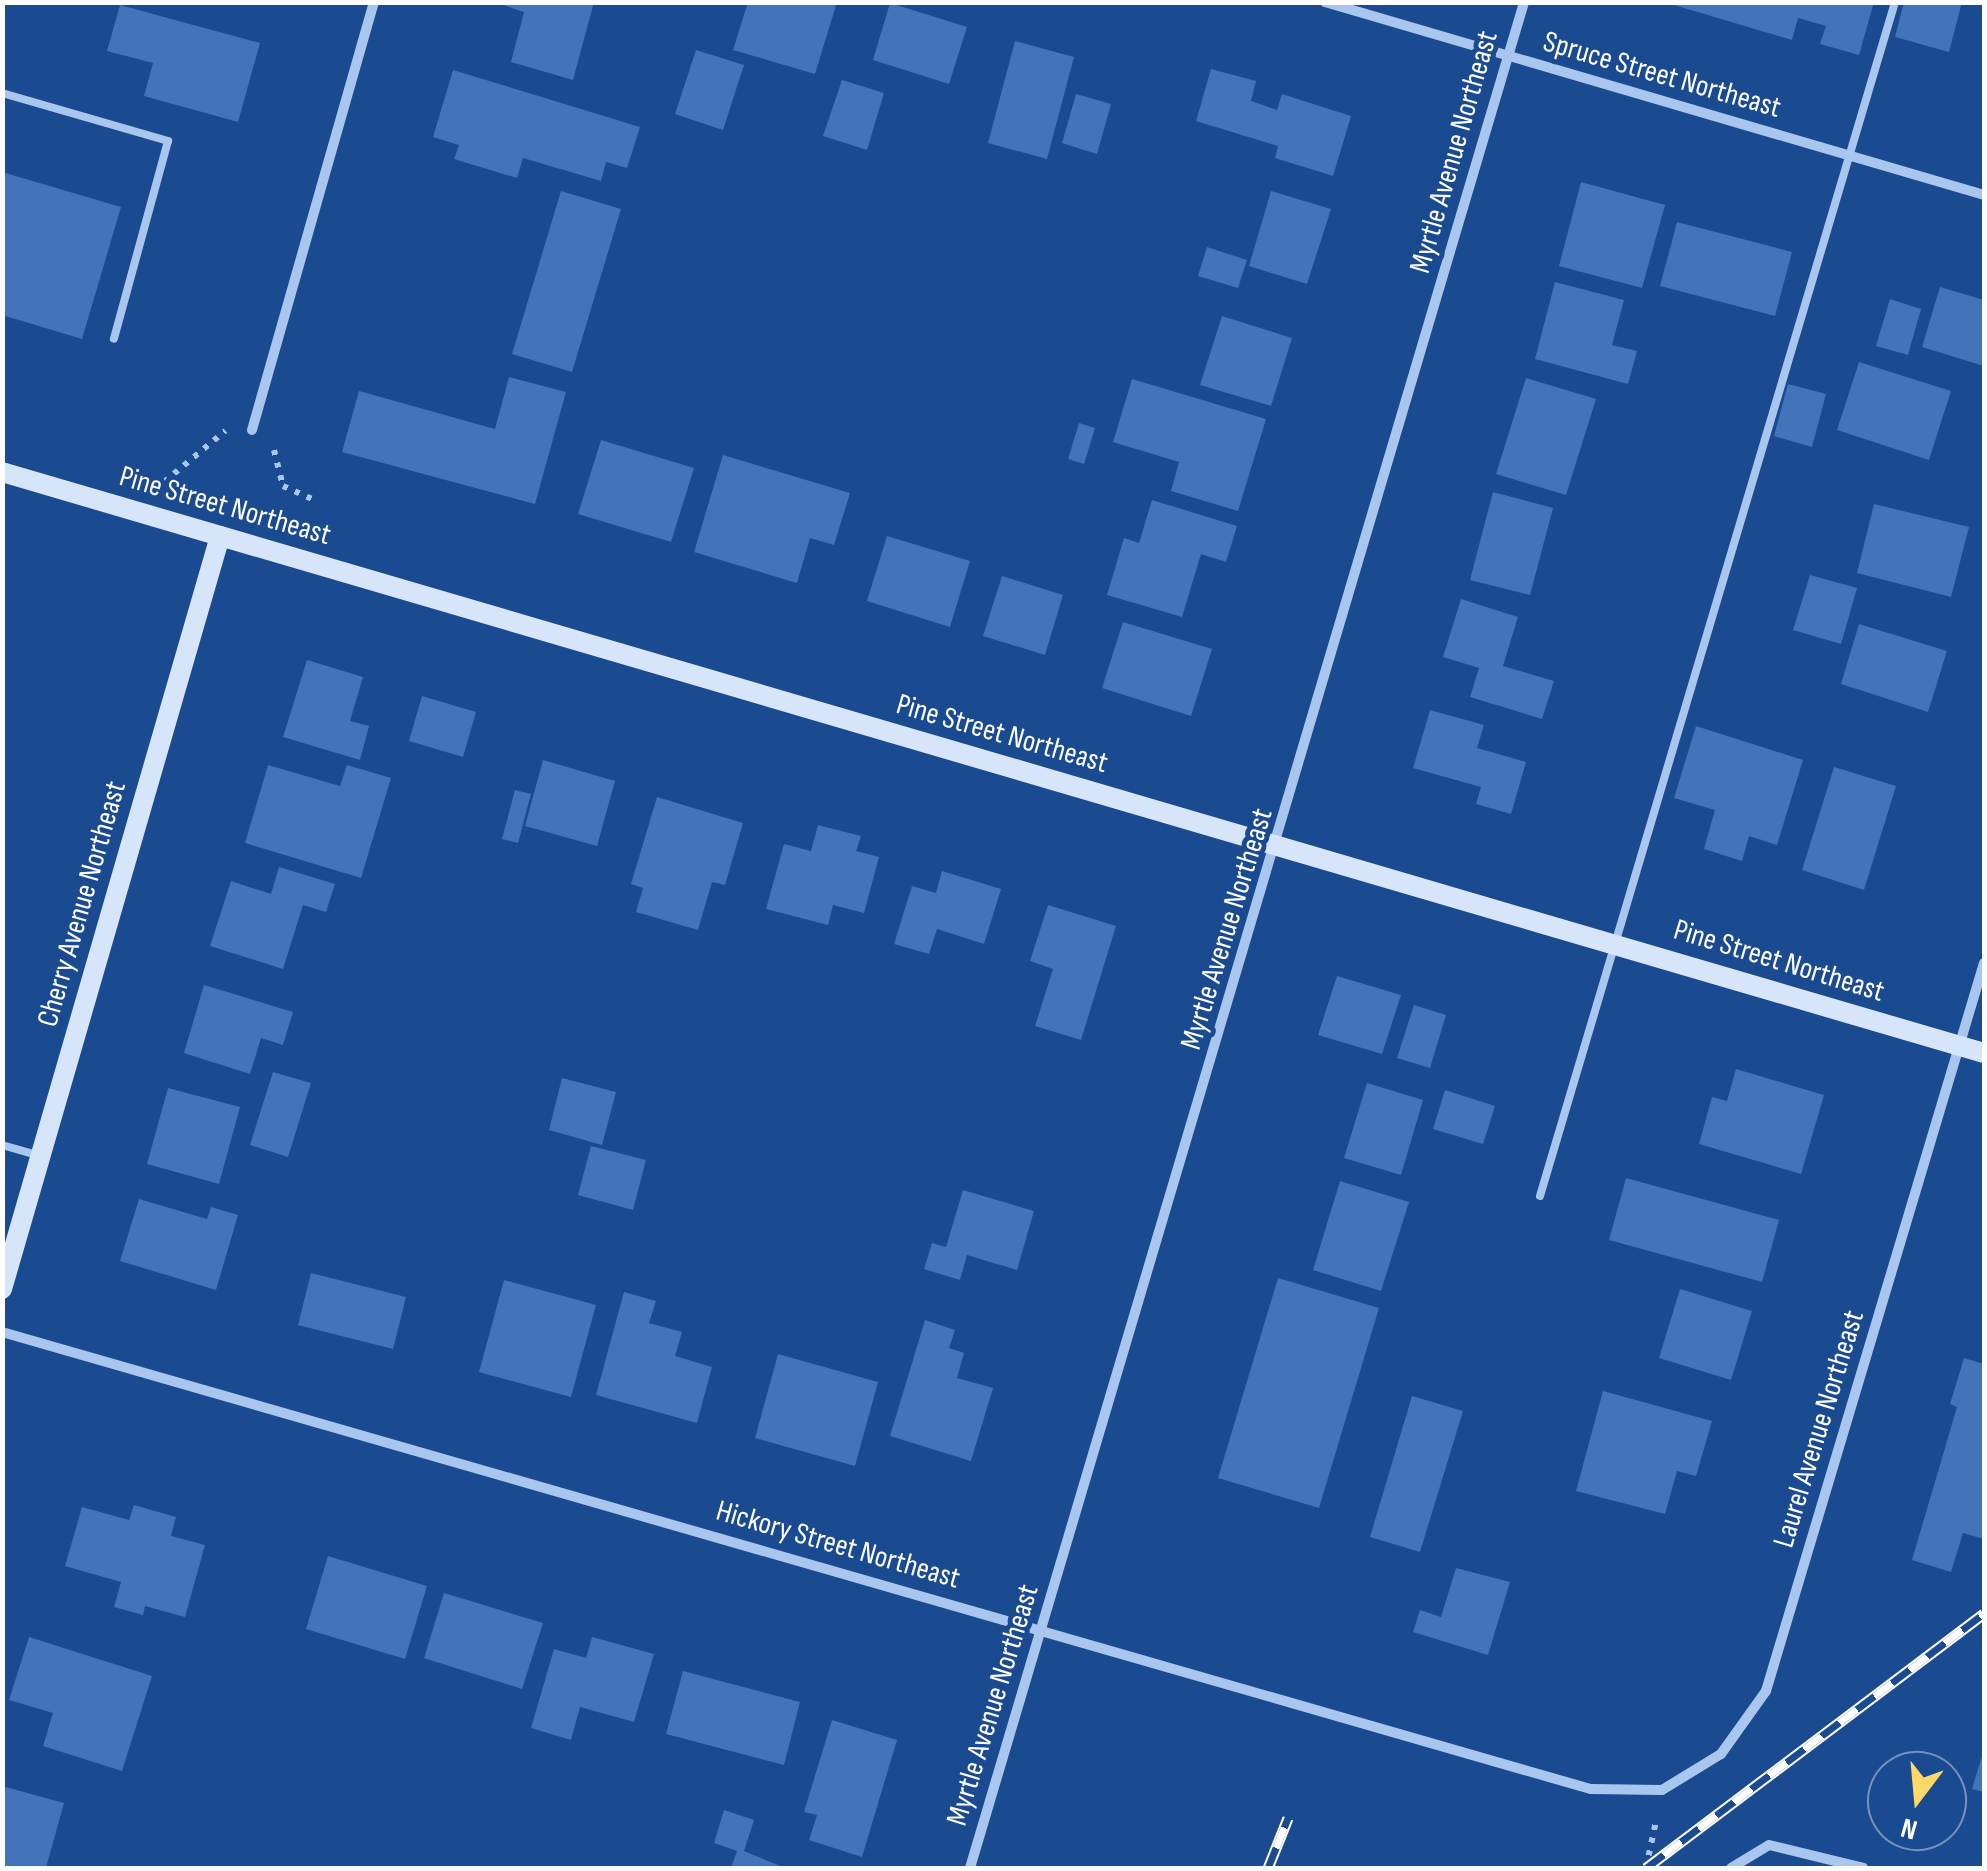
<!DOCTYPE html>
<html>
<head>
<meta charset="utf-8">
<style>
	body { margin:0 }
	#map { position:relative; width:1987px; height:1871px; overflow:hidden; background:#1a4a90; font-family:"Sofia Sans Condensed",sans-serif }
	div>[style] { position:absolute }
	.building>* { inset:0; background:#4373b8 }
	.path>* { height:6px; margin-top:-3px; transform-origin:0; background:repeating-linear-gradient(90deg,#a9c6ef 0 5px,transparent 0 13px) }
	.lane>* { height:8px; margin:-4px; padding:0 4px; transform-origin:4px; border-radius:4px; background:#a9c6ef }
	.street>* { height:10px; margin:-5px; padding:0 5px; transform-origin:5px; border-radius:5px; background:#a9c6ef }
	.secondary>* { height:20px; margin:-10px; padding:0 10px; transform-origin:10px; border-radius:10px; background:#d7e5fa }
	.rail>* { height:11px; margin-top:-5.5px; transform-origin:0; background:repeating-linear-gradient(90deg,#1a4a90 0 22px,#fff 0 44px); box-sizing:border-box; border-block:2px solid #fff }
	span { translate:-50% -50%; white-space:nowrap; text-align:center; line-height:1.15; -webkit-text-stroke:10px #1a4a90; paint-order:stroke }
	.street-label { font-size:30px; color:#fff }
	.frame { position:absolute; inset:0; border:5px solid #fff; pointer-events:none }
	.north { position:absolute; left:1867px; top:1751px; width:100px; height:100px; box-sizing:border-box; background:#1a4a90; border:2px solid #7692bc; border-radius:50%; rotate:196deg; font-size:28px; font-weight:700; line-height:40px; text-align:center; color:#fff }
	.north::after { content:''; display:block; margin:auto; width:35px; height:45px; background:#ffd967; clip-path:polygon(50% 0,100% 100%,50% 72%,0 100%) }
</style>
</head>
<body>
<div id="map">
	<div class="building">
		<div style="clip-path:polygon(594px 2px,573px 80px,511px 62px,524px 12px,494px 2px)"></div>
		<div style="clip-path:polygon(748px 2px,837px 2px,815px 74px,733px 50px)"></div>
		<div style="clip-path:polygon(1664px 2px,1874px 2px,1859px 55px,1820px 44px,1826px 26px,1798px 18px,1792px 40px)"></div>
		<div style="clip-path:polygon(1904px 2px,1962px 2px,1949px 52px,1895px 37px)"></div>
		<div style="clip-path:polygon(890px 3px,967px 27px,949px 84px,873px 60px)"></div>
		<div style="clip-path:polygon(120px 5px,260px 43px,238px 122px,144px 96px,153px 63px,107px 51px)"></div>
		<div style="clip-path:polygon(1015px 41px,1074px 57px,1047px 159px,988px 143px)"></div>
		<div style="clip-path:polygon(696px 50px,744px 65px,723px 130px,675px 114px)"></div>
		<div style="clip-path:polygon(1211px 69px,1256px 81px,1251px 101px,1277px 110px,1282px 94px,1351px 116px,1333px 176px,1275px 158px,1278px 146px,1196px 121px)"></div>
		<div style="clip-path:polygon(453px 70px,640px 127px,627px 168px,606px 162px,601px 181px,523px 158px,517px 178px,454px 159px,459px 145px,433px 137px)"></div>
		<div style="clip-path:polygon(842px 80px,884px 93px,867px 150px,823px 136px)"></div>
		<div style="clip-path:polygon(1076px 94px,1111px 104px,1097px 154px,1062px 143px)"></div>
		<div style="clip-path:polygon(2px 172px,121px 207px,82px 339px,2px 315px)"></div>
		<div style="clip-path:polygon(1581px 182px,1665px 205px,1642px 288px,1559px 266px)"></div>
		<div style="clip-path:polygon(561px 191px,621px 209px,572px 372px,512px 354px)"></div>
		<div style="clip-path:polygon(1271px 191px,1331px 209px,1307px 284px,1249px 266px)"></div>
		<div style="clip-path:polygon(1677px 222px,1792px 252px,1775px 316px,1660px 286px)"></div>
		<div style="clip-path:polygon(1207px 247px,1247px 260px,1238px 288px,1198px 276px)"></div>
		<div style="clip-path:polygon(1555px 282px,1624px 300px,1612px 345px,1637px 351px,1628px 384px,1535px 359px)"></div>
		<div style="clip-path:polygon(1940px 287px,1984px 300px,1984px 366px,1922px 347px)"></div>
		<div style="clip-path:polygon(1890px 299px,1921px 309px,1908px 355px,1876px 346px)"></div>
		<div style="clip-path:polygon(1222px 316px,1292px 338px,1271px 406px,1200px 385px)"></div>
		<div style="clip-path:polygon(1859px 362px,1951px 391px,1929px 460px,1837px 430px)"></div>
		<div style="clip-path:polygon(509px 377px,566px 392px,535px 504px,342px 452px,359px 391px,495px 429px)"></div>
		<div style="clip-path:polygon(1526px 378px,1596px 399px,1566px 495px,1496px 474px)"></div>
		<div style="clip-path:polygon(1132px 379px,1266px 419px,1238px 511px,1171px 491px,1179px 462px,1113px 442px)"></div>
		<div style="clip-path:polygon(1788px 384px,1826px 394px,1812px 447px,1774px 436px)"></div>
		<div style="clip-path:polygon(1079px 423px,1095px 428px,1084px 464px,1068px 459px)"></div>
		<div style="clip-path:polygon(601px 440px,694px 468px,671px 542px,578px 514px)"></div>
		<div style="clip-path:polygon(723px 455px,850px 493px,834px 545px,810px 538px,797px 583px,694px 552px)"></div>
		<div style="clip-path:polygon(1493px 492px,1553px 508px,1530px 595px,1470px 580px)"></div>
		<div style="clip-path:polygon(1152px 500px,1237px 526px,1226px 562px,1201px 554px,1182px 617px,1107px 595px,1124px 538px,1139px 543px)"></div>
		<div style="clip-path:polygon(1874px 504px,1969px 527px,1951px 597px,1857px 573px)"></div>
		<div style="clip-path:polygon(887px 536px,970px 561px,950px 627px,867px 601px)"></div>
		<div style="clip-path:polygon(1810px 575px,1857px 588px,1841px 644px,1793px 630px)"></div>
		<div style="clip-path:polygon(1002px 576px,1063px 595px,1045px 655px,983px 636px)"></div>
		<div style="clip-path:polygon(1461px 599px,1518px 617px,1503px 666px,1554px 681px,1542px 719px,1470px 697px,1479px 668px,1443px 657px)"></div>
		<div style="clip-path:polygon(1123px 622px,1212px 649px,1191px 716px,1102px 688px)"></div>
		<div style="clip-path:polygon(1859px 624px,1947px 651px,1928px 712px,1841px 684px)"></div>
		<div style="clip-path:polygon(307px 660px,363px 677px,350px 721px,369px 726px,360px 760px,283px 737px)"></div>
		<div style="clip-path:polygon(422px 696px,476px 712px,463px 757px,409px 741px)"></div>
		<div style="clip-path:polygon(1430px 710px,1484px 725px,1477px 748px,1526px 762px,1511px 814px,1476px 804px,1481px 787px,1413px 768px)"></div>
		<div style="clip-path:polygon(1696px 726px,1803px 760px,1777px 845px,1749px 836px,1742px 861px,1704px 849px,1715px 810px,1674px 798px)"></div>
		<div style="clip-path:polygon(543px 760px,615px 781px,597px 846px,525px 826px)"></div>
		<div style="clip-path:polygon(268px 765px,340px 786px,347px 765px,391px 778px,361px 878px,245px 843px)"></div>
		<div style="clip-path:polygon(1834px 767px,1896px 786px,1864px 890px,1802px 870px)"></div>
		<div style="clip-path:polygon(515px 790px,531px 794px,518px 843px,502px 839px)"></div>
		<div style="clip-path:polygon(657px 797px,743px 823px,725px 885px,712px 882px,698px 930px,636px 912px,643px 888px,631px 884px)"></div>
		<div style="clip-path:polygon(818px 825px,861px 836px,856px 851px,879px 857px,864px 913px,833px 905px,828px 925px,766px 909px,784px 844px,811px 851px)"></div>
		<div style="clip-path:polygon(279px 867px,335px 884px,326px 912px,303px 905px,283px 969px,210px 946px,231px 881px,271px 894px)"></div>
		<div style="clip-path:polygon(942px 871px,1001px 889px,984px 944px,937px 929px,929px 954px,894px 944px,912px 886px,936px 893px)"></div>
		<div style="clip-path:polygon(1048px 905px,1116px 926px,1081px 1040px,1035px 1026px,1053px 969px,1030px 961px)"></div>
		<div style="clip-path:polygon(1337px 976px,1401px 995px,1382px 1054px,1318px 1035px)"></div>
		<div style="clip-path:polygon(204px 985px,293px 1012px,283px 1045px,261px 1038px,250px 1074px,184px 1053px)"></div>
		<div style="clip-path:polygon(1414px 1005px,1446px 1015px,1430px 1068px,1397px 1058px)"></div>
		<div style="clip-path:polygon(1736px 1069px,1824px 1095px,1801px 1174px,1699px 1144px,1712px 1097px,1727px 1101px)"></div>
		<div style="clip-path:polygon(273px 1072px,311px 1083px,288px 1157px,250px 1145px)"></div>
		<div style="clip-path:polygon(562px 1078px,616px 1092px,602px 1145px,549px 1130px)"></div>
		<div style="clip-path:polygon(1367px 1083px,1423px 1100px,1401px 1175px,1344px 1158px)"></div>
		<div style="clip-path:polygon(168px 1088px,240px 1107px,219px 1184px,147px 1164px)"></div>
		<div style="clip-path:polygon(1445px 1090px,1495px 1106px,1483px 1144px,1433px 1129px)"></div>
		<div style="clip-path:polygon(591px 1146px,646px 1160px,633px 1210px,578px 1195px)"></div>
		<div style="clip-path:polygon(1626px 1178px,1779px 1220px,1762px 1282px,1609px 1240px)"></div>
		<div style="clip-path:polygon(1340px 1181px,1409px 1202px,1381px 1291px,1313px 1270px)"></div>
		<div style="clip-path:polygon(963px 1190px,1034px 1211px,1017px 1270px,967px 1255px,960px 1280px,924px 1269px,932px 1243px,946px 1247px)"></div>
		<div style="clip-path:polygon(139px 1199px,207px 1219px,211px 1207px,238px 1215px,216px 1290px,120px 1261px)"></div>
		<div style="clip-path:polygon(311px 1273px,406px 1297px,393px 1349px,298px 1325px)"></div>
		<div style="clip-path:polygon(1278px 1278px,1379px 1308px,1319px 1508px,1218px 1478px)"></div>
		<div style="clip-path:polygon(504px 1280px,596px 1305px,571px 1397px,479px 1372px)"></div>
		<div style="clip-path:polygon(1680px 1289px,1752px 1311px,1731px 1380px,1659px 1358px)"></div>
		<div style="clip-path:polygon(624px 1292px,656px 1301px,649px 1323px,682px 1332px,675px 1356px,712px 1367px,697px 1423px,596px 1395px)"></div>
		<div style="clip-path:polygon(925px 1320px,955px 1330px,949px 1348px,964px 1353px,957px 1378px,993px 1388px,971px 1461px,890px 1436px)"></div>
		<div style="clip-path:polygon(778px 1354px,878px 1382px,855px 1466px,755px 1438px)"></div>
		<div style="clip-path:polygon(1964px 1358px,1984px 1364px,1984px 1539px,1963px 1533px,1951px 1572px,1912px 1560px,1957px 1407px,1950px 1404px)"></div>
		<div style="clip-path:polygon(1603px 1391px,1712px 1421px,1696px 1476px,1677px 1471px,1665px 1514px,1576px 1491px)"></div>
		<div style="clip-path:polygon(1412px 1396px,1463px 1411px,1420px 1552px,1370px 1537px)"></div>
		<div style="clip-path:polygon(134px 1505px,176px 1517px,171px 1536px,205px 1545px,185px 1617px,145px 1606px,143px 1615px,114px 1607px,121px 1582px,65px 1566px,82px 1507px,129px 1520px)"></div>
		<div style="clip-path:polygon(328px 1556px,427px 1586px,405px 1659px,306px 1629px)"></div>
		<div style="clip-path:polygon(1456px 1568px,1510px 1582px,1488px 1655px,1413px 1632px,1420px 1610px,1441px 1617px)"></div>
		<div style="clip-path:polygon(444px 1593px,543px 1623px,522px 1689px,424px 1658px)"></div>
		<div style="clip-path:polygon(29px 1637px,152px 1676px,122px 1771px,43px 1746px,53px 1713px,9px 1700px)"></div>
		<div style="clip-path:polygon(592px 1637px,654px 1654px,634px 1722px,580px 1707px,571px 1740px,531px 1728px,554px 1649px,586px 1658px)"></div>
		<div style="clip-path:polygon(683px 1671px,800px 1702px,784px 1765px,666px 1734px)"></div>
		<div style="clip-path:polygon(832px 1720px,897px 1740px,862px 1857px,809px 1840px,817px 1815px,804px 1812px)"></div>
		<div style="clip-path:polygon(1984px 1749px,1984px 1792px,1972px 1789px)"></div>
		<div style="clip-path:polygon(2px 1786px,64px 1803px,46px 1868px,2px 1866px)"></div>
		<div style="clip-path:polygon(724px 1810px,754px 1820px,744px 1851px,785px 1868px,731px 1868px,737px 1851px,714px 1843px)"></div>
	</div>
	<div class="path">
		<div style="left:274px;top:450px;width:37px;rotate:76deg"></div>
		<div style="left:283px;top:486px;width:35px;rotate:24deg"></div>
		<div style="left:164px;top:482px;width:80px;rotate:-39.9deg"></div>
		<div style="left:1646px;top:1868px;width:48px;rotate:-78deg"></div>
	</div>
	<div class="lane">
		<div style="left:2px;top:93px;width:173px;rotate:16.1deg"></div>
		<div style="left:168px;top:141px;width:205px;rotate:105.3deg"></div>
		<div style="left:2px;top:1145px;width:35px;rotate:16deg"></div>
		<div style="left:1540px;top:1196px;width:1246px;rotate:-73.44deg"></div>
	</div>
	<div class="street">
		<div style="left:1325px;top:2px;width:687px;rotate:16.32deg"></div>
		<div style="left:252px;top:430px;width:445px;rotate:-74.1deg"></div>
		<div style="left:2px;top:1332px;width:1653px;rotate:16.05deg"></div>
		<div style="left:1591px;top:1789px;width:71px;rotate:0.8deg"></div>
		<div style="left:1662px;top:1790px;width:69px;rotate:-31.4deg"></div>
		<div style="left:1721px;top:1754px;width:77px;rotate:-54.5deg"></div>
		<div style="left:1766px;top:1691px;width:760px;rotate:-73.33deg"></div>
		<div style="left:970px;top:1868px;width:1947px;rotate:-73.46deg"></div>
		<div style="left:1731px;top:1868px;width:44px;rotate:-31.2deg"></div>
		<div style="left:1769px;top:1845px;width:97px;rotate:13.7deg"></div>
	</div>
	<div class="secondary">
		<div style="left:2px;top:472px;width:2065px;rotate:16.34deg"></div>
		<div style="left:2px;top:1289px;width:784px;rotate:-73.85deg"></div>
	</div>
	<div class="rail">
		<div style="left:1268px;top:1868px;width:54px;rotate:-68.2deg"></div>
		<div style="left:1646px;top:1868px;width:423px;rotate:-37deg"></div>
	</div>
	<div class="street-label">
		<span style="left:1662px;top:75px;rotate:16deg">Spruce Street Northeast</span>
		<span style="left:1454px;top:152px;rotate:-74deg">Myrtle Avenue Northeast</span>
		<span style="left:225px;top:506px;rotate:16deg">Pine Street Northeast</span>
		<span style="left:1002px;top:734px;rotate:16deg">Pine Street Northeast</span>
		<span style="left:82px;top:904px;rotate:-74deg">Cherry Avenue Northeast</span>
		<span style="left:1227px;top:929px;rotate:-73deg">Myrtle Avenue Northeast</span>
		<span style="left:1779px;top:961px;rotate:17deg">Pine Street Northeast</span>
		<span style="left:1819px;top:1429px;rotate:-73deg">Laurel Avenue Northeast</span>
		<span style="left:838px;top:1545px;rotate:16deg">Hickory Street Northeast</span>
		<span style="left:993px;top:1705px;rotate:-73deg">Myrtle Avenue Northeast</span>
	</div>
	<div class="frame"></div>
	<div class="north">N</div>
</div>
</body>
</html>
